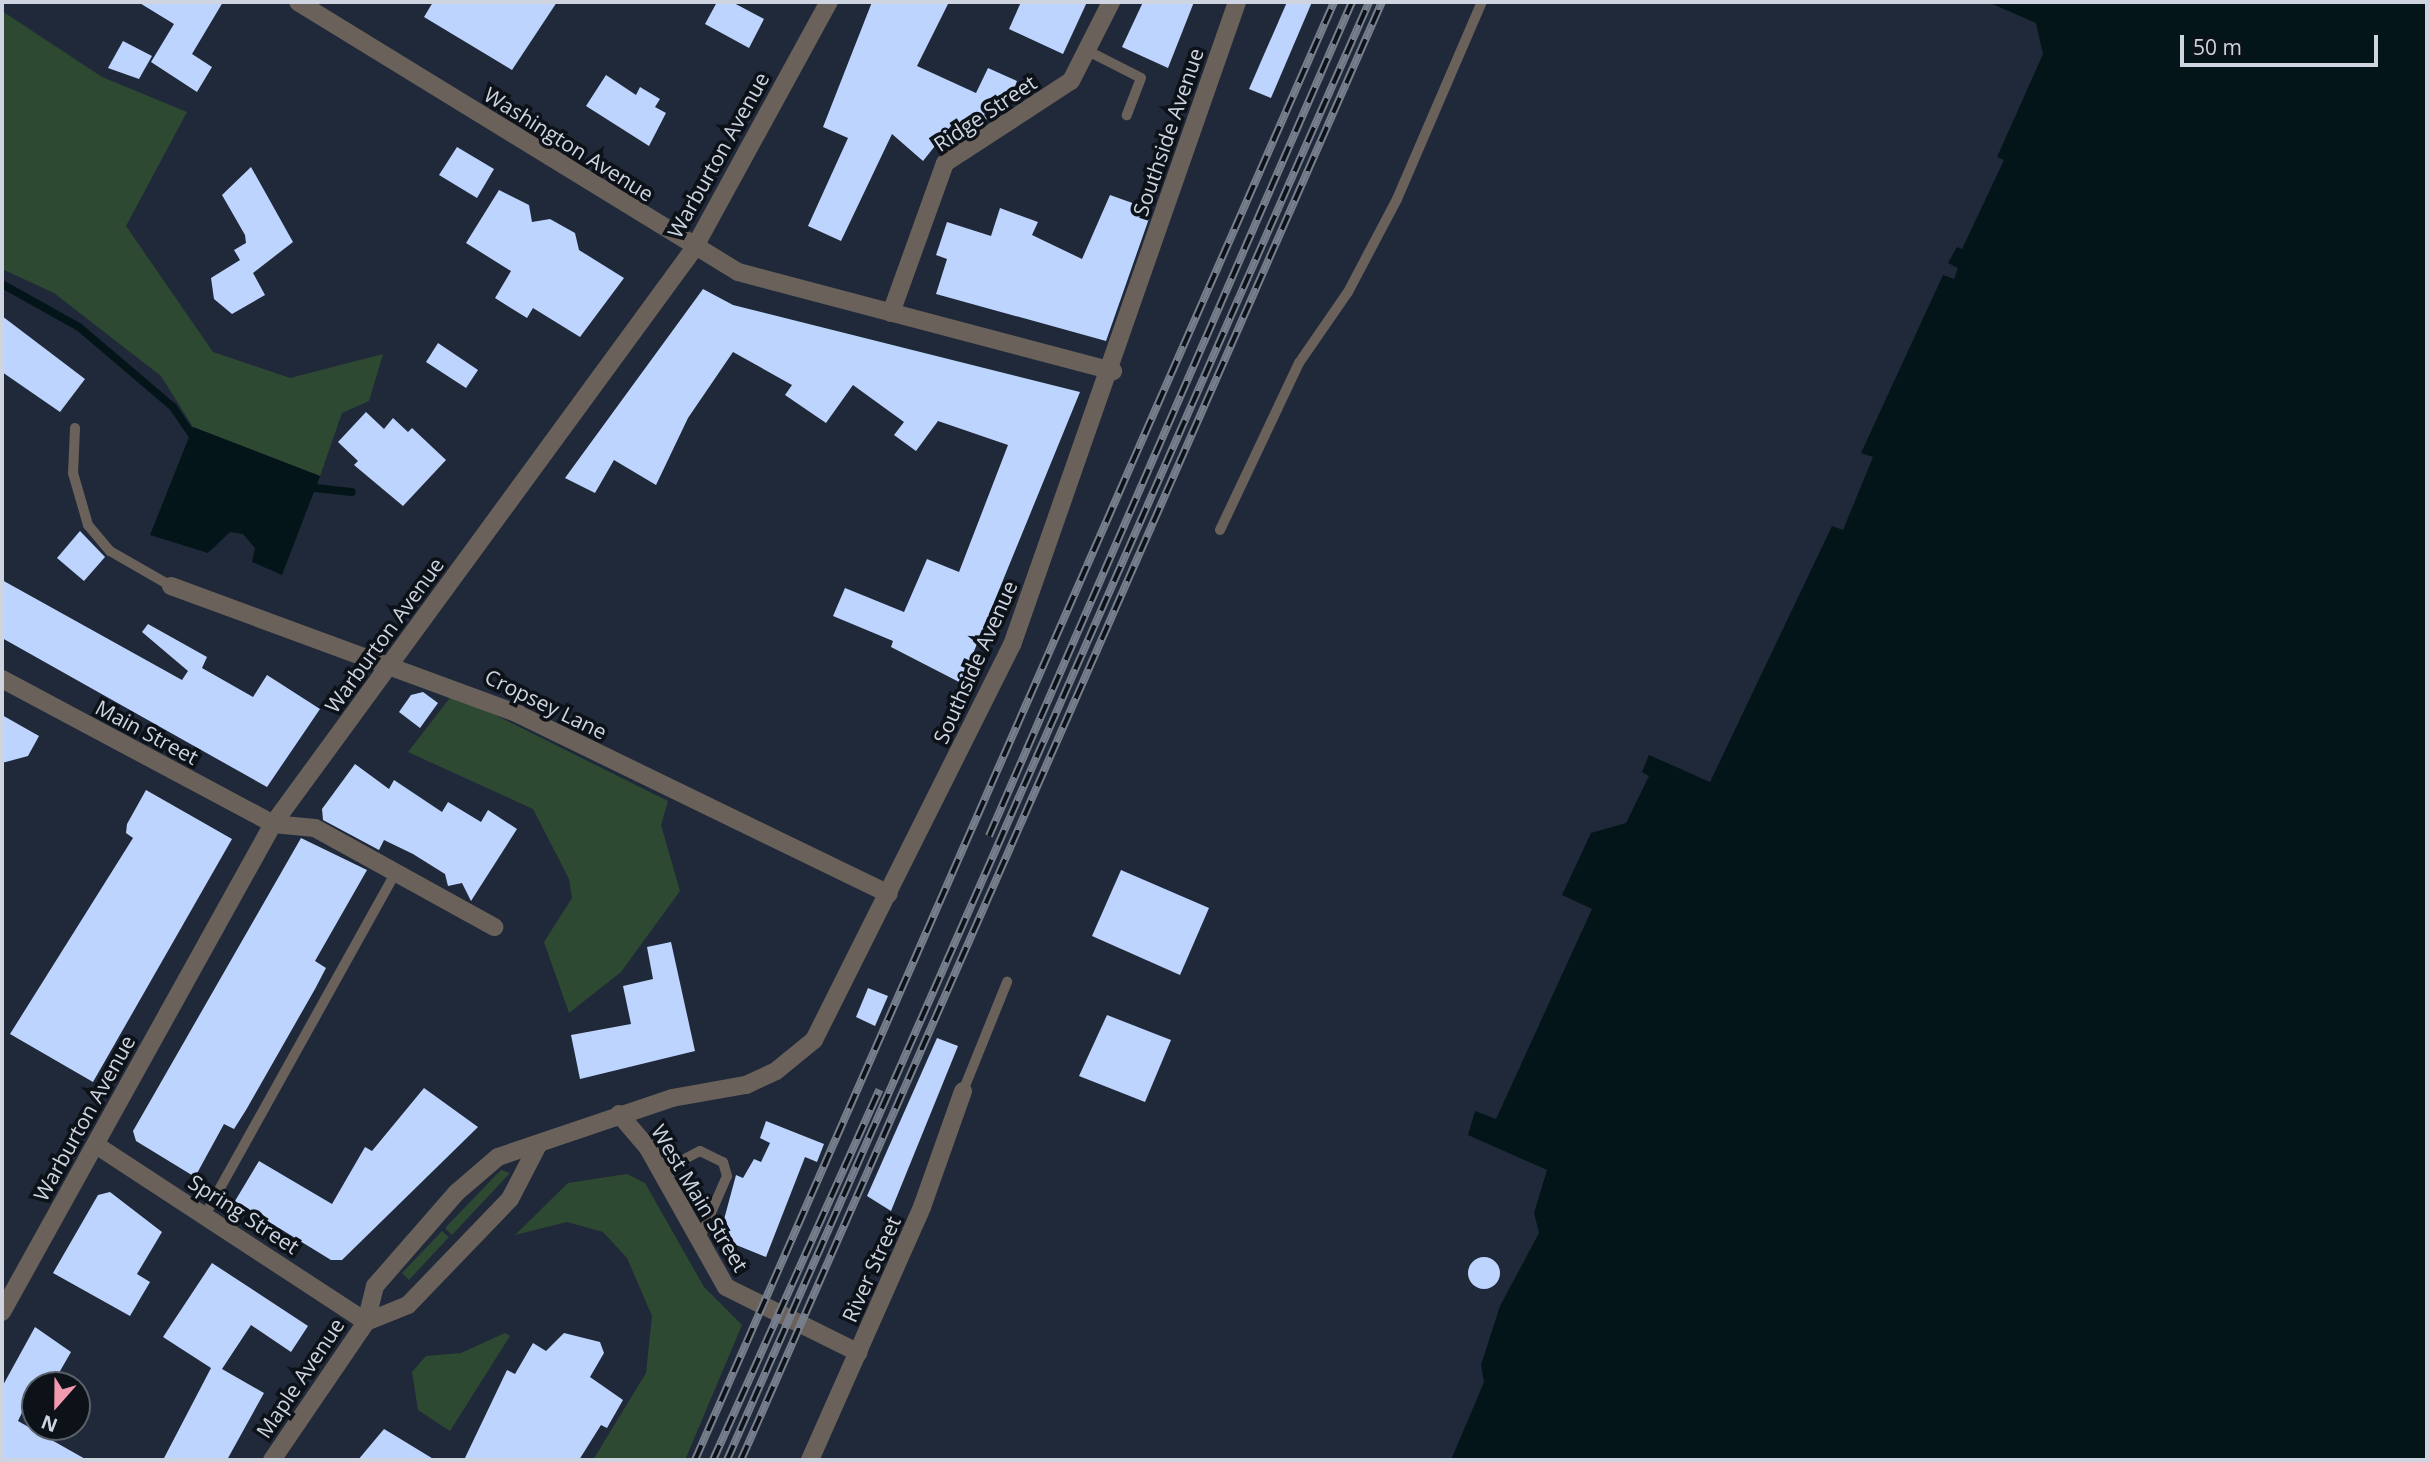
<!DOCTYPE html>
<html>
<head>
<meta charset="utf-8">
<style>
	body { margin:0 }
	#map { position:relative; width:2429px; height:1462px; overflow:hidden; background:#20293a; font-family:"Open Sans",sans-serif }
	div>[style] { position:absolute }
	.green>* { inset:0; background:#2e4932 }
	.water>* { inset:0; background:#041519 }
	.stream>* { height:8px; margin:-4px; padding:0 4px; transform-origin:4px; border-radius:4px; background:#041519 }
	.building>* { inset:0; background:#bdd4fe }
	.round { border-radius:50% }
	.service>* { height:10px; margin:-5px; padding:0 5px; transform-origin:5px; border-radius:5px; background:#6a615a }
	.minor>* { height:18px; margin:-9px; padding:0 9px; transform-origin:9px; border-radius:9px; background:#6a615a }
	.tertiary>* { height:18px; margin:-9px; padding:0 9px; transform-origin:9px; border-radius:9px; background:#6a615a }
	.rail>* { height:8px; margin-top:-4px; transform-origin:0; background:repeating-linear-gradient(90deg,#0d1219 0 16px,#777f8d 0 32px); box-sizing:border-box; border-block:2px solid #777f8d }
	span { translate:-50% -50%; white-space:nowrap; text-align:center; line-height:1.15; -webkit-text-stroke:7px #0d1219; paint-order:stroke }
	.street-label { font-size:21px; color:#ced5e0 }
	.frame { position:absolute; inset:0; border:4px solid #ced5e0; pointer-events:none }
	.north { position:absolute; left:21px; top:1371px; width:70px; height:70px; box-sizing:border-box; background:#0d1219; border:2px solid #5a6069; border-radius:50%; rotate:201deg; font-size:19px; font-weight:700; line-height:28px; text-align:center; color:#ced5e0 }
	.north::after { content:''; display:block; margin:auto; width:24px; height:32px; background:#f29aaf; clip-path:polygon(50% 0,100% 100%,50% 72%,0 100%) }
	.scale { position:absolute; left:2180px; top:35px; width:198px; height:32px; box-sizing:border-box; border:4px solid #ced5e0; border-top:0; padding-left:9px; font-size:21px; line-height:24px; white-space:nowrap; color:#ced5e0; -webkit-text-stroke:5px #0d1219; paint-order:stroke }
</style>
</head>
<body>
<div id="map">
	<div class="green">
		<div style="clip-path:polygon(2px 11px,102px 77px,187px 112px,126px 226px,213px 352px,290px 378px,383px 354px,369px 401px,342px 413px,320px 476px,193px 427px,161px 376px,54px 293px,2px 269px)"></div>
		<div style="clip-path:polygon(453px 694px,668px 801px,661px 825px,680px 891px,621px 972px,569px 1013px,544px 942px,572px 898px,569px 879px,533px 809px,408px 752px)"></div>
		<div style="clip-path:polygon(501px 1170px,510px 1173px,452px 1235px,445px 1228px)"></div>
		<div style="clip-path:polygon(627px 1174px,645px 1183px,704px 1287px,742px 1325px,685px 1460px,593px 1460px,646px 1373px,652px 1316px,627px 1258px,603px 1232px,567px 1222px,515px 1235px,568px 1183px)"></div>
		<div style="clip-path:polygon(442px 1231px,449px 1237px,409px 1280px,402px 1273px)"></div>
		<div style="clip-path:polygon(505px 1333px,510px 1336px,450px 1431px,418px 1410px,412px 1372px,426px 1356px,461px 1353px)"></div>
	</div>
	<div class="water">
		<div style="clip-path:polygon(1988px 2px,2427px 2px,2427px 1460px,1451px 1460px,1484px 1382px,1481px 1365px,1500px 1306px,1539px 1233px,1534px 1213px,1547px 1170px,1468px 1135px,1475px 1111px,1496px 1119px,1592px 909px,1562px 895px,1591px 833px,1626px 823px,1649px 776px,1642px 772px,1649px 755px,1710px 782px,1832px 526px,1843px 530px,1873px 457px,1861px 453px,1943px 275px,1954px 279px,1958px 268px,1948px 263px,1957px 247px,1962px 249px,2004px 160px,1997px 157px,2043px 54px,2036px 23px)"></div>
		<div style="clip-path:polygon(193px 427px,320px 476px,282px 575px,252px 562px,255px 548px,243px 534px,230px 532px,208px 553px,150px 535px)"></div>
	</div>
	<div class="stream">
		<div style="left:2px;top:284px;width:88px;rotate:29.2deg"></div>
		<div style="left:79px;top:327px;width:123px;rotate:40.4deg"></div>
		<div style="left:173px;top:407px;width:42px;rotate:55.6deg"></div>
		<div style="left:306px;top:487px;width:46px;rotate:6.2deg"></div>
	</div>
	<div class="building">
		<div style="clip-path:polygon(138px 2px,223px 2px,192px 54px,212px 67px,197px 92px,151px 62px,174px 24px)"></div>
		<div style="clip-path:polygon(433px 2px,557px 2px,512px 70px,424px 17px)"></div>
		<div style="clip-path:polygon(717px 2px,732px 2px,764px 19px,749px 48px,705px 24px)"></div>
		<div style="clip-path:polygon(872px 2px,949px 2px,917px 66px,976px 93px,988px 68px,1017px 81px,1007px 107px,970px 129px,954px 122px,923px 161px,892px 134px,841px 241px,808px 226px,848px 138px,823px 127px)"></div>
		<div style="clip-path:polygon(1021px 2px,1087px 2px,1063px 54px,1009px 29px)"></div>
		<div style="clip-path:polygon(1143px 2px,1194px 2px,1168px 68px,1122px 47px)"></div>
		<div style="clip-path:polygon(1287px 2px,1312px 2px,1271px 98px,1249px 89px)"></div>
		<div style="clip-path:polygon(123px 41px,152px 56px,139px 79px,108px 68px)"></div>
		<div style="clip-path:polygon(606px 75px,636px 95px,640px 87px,660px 99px,655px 107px,666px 113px,649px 146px,586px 106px)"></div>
		<div style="clip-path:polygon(457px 147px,494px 169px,477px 198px,439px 175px)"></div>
		<div style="clip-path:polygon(251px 167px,293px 242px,253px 273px,265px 295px,232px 314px,214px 299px,211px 278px,240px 260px,234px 250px,246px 243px,245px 235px,222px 195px)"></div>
		<div style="clip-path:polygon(499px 190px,529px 205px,532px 222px,550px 219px,575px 233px,579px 250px,624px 278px,580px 337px,533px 308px,527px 318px,495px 298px,511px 271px,466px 243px)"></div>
		<div style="clip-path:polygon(1110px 195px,1152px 210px,1106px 341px,936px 294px,947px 259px,936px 255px,947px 222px,991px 236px,1000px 208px,1038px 222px,1032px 235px,1082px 259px)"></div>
		<div style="clip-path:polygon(703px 289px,733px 305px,1080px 392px,961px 683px,891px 647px,893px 641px,833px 616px,845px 588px,904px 612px,927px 559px,959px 572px,1008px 445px,938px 421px,916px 451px,894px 435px,904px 422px,853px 385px,826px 423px,785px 395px,792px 385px,733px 352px,688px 418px,656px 485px,614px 460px,595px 493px,565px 478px)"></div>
		<div style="clip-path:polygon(2px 316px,85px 379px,60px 412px,2px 372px)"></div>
		<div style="clip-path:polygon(438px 343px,478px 370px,466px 388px,426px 362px)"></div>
		<div style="clip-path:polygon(366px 412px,384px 429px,393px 418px,408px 432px,412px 428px,446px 460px,403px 506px,354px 465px,358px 461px,338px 442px)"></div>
		<div style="clip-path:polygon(80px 531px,105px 557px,84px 581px,57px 558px)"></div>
		<div style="clip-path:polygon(2px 580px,182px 680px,188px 671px,142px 632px,148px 624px,207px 657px,202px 668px,253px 697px,267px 675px,320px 709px,267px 787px,2px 638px)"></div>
		<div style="clip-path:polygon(423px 692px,438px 703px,420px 728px,399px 712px,411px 695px)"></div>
		<div style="clip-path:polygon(2px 715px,39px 736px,28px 756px,2px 763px)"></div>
		<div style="clip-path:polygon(355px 764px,389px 789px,394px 780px,442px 812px,448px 802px,481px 822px,488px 810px,517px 829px,471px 901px,462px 883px,448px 886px,445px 874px,413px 854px,384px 840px,379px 850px,323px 820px,322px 809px)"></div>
		<div style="clip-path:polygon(146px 790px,232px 839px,93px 1082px,10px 1034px,133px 838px,126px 833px,127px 824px)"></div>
		<div style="clip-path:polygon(301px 838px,367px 870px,315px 961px,326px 968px,315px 989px,246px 1110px,234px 1129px,224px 1124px,195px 1177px,136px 1141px,133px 1131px)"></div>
		<div style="clip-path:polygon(1121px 870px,1209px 908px,1180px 975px,1092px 936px)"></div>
		<div style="clip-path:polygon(671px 942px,695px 1051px,580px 1079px,571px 1035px,631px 1024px,623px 986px,653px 979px,647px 947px)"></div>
		<div style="clip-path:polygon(868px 988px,888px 996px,875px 1026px,856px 1017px)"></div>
		<div style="clip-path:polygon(1107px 1015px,1171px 1040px,1145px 1102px,1079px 1076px)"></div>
		<div style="clip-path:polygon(937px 1038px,958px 1046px,891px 1211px,867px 1196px)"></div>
		<div style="clip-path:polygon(424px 1088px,478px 1127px,342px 1260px,331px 1260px,235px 1201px,259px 1161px,332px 1204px,365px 1147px,372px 1151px)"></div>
		<div style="clip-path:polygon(766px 1121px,824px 1144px,817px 1162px,805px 1157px,766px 1257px,719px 1238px,736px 1175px,743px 1178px,754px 1159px,761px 1162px,770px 1143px,760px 1138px)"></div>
		<div style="clip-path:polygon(110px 1192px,162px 1232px,137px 1274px,150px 1282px,130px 1316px,53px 1273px,98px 1195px)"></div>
		<div class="round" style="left:1468px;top:1257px;width:32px;height:32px"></div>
		<div style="clip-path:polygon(212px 1263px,308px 1326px,291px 1352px,251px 1325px,222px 1369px,264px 1393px,227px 1460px,163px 1460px,211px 1368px,163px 1337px)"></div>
		<div style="clip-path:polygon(35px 1327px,71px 1352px,52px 1385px,35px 1385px,18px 1421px,87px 1460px,2px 1460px,2px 1387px)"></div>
		<div style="clip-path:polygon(564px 1333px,600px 1342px,604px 1353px,590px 1377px,623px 1400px,607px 1428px,601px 1425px,579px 1460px,464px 1460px,507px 1370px,515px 1374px,533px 1343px,546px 1351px)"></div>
		<div style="clip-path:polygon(384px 1429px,394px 1435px,435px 1460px,358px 1460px)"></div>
	</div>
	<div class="service">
		<div style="left:1088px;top:51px;width:59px;rotate:27deg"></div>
		<div style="left:1141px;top:78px;width:40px;rotate:111deg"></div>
		<div style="left:75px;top:428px;width:45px;rotate:92.5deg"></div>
		<div style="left:73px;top:473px;width:54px;rotate:73.9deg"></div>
		<div style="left:88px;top:525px;width:34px;rotate:50deg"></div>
		<div style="left:110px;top:551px;width:70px;rotate:29.8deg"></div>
		<div style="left:1220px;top:530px;width:185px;rotate:-64.7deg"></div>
		<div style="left:1299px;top:363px;width:86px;rotate:-55.4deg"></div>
		<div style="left:1348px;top:292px;width:105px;rotate:-62.2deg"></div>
		<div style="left:1397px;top:199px;width:215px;rotate:-66.7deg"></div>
		<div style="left:963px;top:1091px;width:118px;rotate:-68deg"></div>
		<div style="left:662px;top:1171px;width:43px;rotate:-27.8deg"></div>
		<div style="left:700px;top:1151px;width:25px;rotate:26deg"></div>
		<div style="left:723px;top:1162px;width:15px;rotate:74deg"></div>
		<div style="left:727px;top:1176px;width:70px;rotate:113.6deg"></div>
		<div style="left:205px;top:1215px;width:393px;rotate:-60.9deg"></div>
	</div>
	<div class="minor">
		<div style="left:298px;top:2px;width:516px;rotate:31.53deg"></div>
		<div style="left:738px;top:272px;width:388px;rotate:14.8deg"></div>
		<div style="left:891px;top:313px;width:159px;rotate:-70.2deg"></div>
		<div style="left:945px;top:163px;width:150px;rotate:-33.1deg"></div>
		<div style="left:1071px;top:81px;width:89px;rotate:-63.1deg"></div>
		<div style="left:171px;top:586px;width:370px;rotate:20.2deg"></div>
		<div style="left:518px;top:714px;width:412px;rotate:25.9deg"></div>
		<div style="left:273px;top:824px;width:42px;rotate:5.4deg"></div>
		<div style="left:315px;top:828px;width:205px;rotate:28.9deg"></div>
		<div style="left:619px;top:1114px;width:45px;rotate:49.5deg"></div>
		<div style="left:648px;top:1148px;width:159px;rotate:60.7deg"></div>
		<div style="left:726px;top:1287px;width:148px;rotate:26.4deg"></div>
		<div style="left:96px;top:1145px;width:323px;rotate:33.2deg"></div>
		<div style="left:366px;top:1322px;width:45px;rotate:-22deg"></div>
		<div style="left:408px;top:1305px;width:147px;rotate:-46.1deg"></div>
		<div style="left:510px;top:1199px;width:59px;rotate:-62.6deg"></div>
		<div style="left:272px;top:1460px;width:167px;rotate:-55.7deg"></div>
		<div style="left:366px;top:1322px;width:37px;rotate:-76deg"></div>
		<div style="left:375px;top:1286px;width:123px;rotate:-48.9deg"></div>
		<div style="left:456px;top:1193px;width:55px;rotate:-40.6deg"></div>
		<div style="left:498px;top:1157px;width:184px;rotate:-18.7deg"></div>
		<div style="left:672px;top:1098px;width:75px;rotate:-10deg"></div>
		<div style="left:746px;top:1085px;width:33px;rotate:-25deg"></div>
		<div style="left:776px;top:1071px;width:49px;rotate:-39.2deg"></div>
		<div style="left:814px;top:1040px;width:442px;rotate:-63.4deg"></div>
		<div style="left:1012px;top:645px;width:681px;rotate:-70.71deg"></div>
		<div style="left:810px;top:1460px;width:277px;rotate:-66.1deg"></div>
		<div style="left:922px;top:1207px;width:123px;rotate:-70.5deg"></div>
	</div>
	<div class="tertiary">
		<div style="left:2px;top:679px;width:307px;rotate:28.1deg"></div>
		<div style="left:2px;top:1312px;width:558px;rotate:-60.96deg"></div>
		<div style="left:273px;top:824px;width:711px;rotate:-53.81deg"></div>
		<div style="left:693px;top:250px;width:283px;rotate:-61.3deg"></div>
	</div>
	<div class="rail">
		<div style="left:989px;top:836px;width:910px;rotate:-66.48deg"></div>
		<div style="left:695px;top:1460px;width:1592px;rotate:-66.33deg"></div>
		<div style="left:713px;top:1460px;width:406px;rotate:-65.8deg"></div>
		<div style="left:727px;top:1460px;width:1593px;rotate:-66.23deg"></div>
		<div style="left:741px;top:1460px;width:1593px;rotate:-66.27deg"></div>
	</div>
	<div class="street-label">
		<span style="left:985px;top:113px;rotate:-34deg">Ridge Street</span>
		<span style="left:1168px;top:132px;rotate:-71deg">Southside Avenue</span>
		<span style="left:569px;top:144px;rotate:32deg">Washington Avenue</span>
		<span style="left:718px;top:155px;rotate:-61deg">Warburton Avenue</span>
		<span style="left:384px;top:635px;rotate:-54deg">Warburton Avenue</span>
		<span style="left:975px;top:662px;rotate:-66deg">Southside Avenue</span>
		<span style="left:546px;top:704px;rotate:26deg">Cropsey Lane</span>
		<span style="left:147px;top:732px;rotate:28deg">Main Street</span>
		<span style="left:84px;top:1118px;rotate:-61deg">Warburton Avenue</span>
		<span style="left:700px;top:1198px;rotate:59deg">West Main Street</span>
		<span style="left:244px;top:1214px;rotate:33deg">Spring Street</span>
		<span style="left:871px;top:1269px;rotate:-66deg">River Street</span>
		<span style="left:300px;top:1378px;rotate:-56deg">Maple Avenue</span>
	</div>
	<div class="frame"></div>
	<div class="north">N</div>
	<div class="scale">50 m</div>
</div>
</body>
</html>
